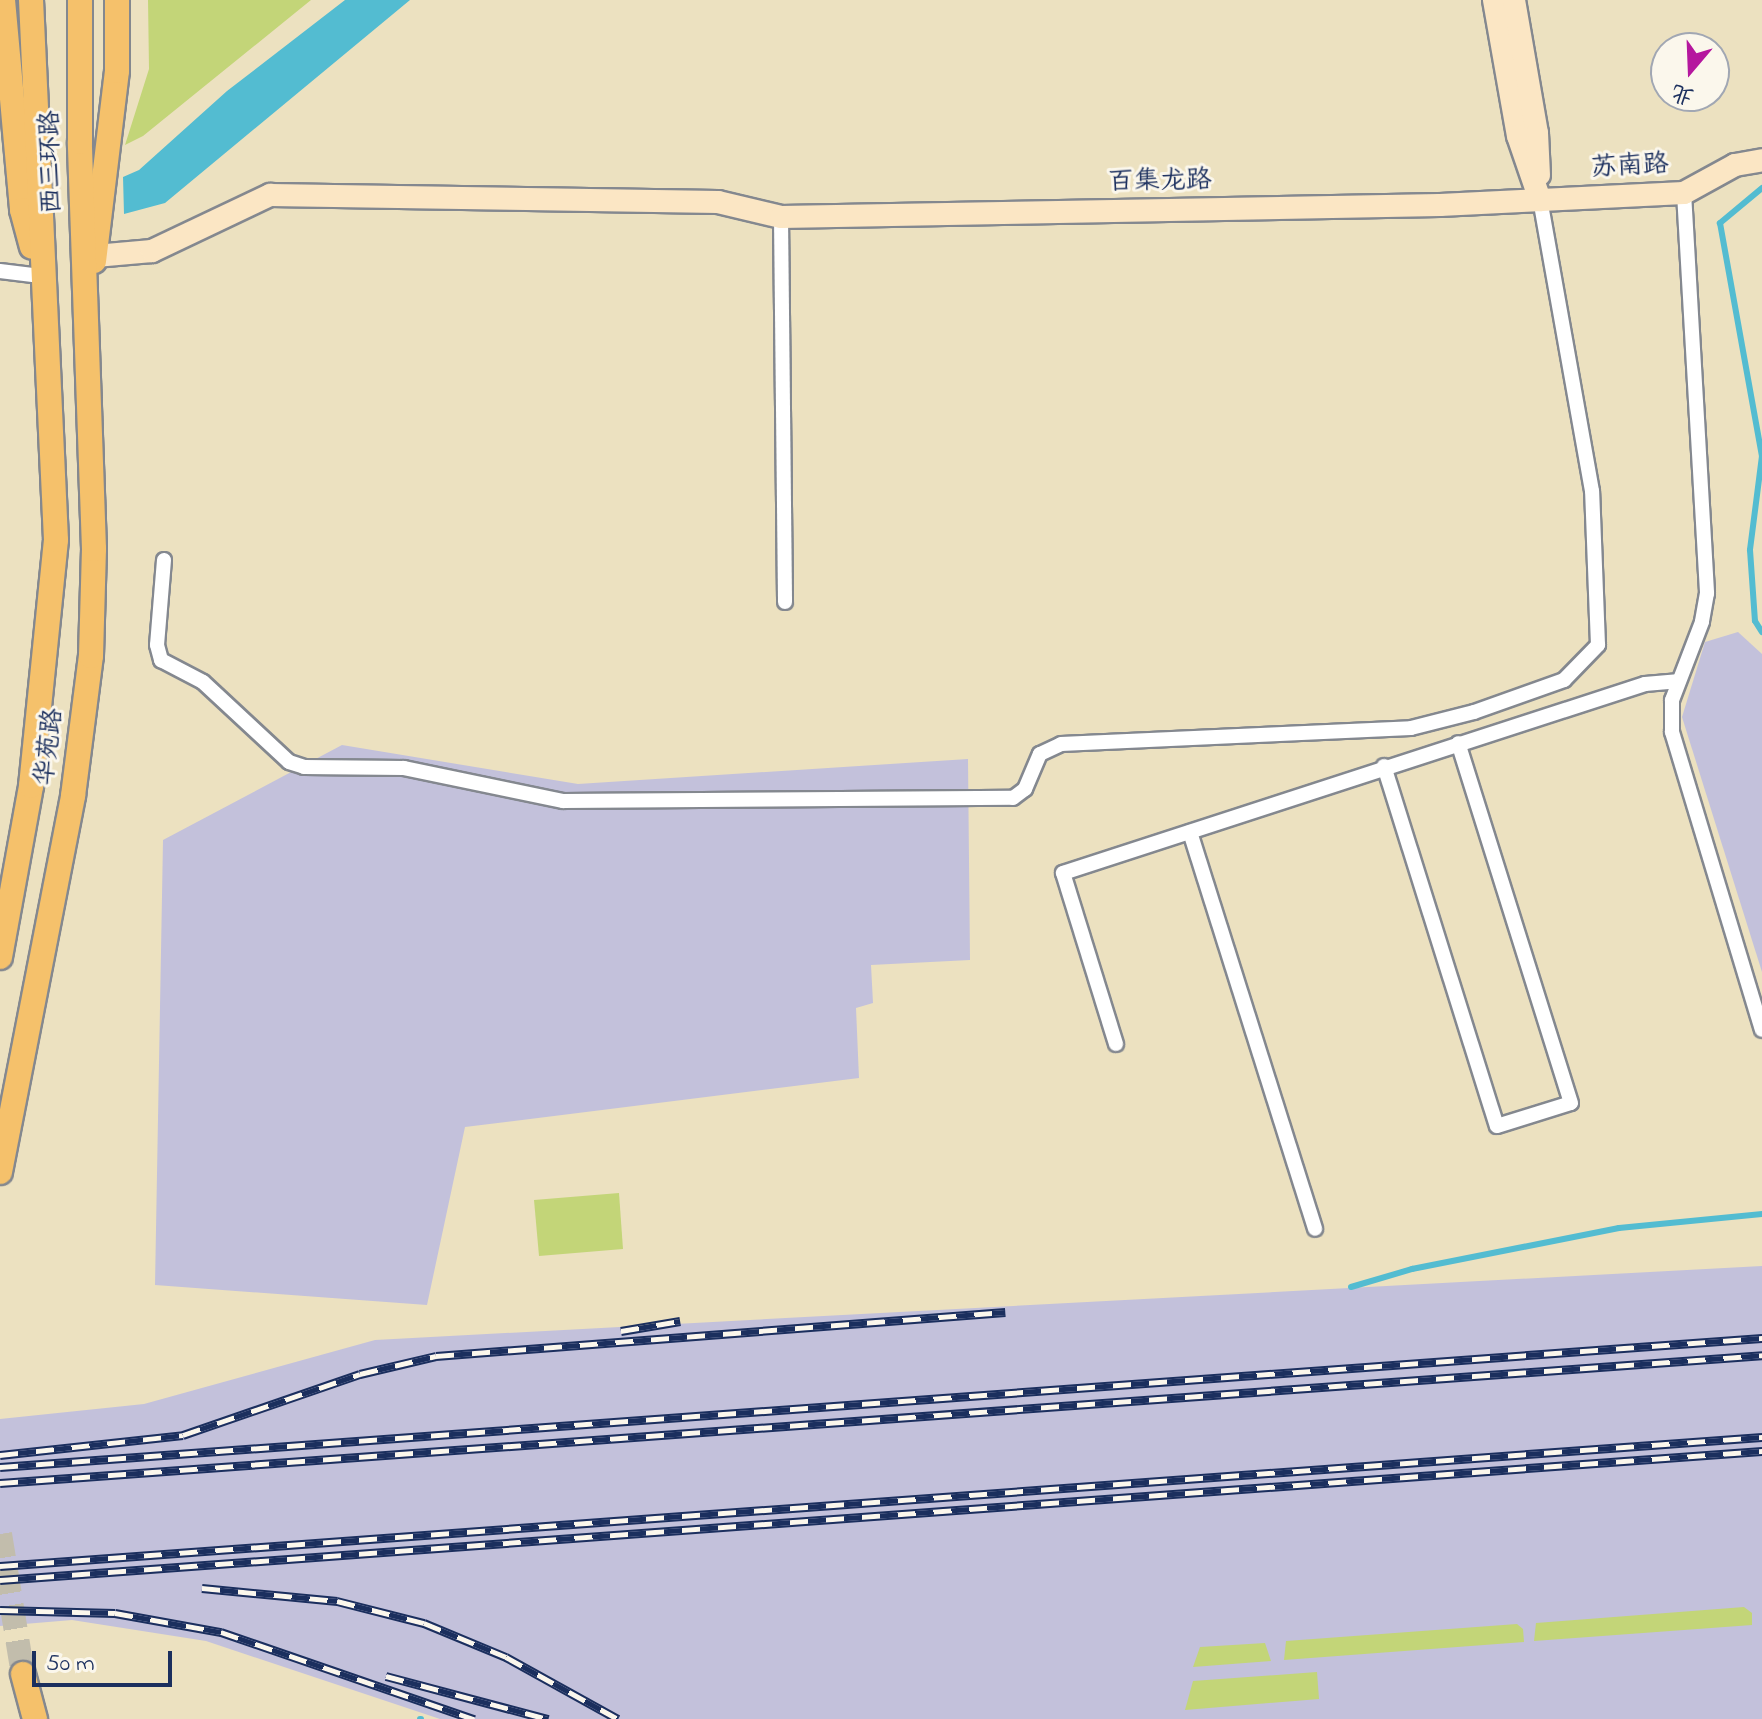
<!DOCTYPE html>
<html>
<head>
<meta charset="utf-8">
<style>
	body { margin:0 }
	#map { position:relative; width:1762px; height:1719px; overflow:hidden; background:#ece1c0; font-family:"Indie Flower","LXGW WenKai TC",sans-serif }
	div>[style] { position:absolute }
	.industrial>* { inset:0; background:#c3c1db }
	.green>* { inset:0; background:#c3d578 }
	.water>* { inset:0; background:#53bcd1 }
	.stream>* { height:6px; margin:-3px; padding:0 3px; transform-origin:3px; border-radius:3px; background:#53bcd1 }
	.primary-tunnel>* { height:24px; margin-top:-12px; transform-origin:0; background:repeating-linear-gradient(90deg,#c2bdac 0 24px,transparent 0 36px) }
	.roads { filter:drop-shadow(2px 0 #84888f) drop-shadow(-2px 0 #84888f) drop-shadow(0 2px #84888f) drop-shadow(0 -2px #84888f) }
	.street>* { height:14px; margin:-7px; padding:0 7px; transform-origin:7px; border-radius:7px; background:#fff }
	.secondary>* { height:22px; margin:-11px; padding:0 11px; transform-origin:11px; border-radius:11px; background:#fbe6c4 }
	.primary>* { height:24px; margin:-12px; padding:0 12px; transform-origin:12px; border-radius:12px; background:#f5c16b }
	.rail>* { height:9px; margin-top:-4.5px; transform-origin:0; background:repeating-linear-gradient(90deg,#fbf7ec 0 18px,#1b2f5e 0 36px); box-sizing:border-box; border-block:2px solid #1b2f5e }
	span { translate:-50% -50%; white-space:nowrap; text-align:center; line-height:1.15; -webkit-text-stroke:6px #fbf7ec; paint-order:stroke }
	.street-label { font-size:26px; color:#1b2f5e }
	.north { position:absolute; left:1650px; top:32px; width:80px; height:80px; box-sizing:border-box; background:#fbf7ec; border:2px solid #a1a7b3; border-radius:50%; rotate:199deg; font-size:22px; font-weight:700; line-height:32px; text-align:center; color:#1b2f5e }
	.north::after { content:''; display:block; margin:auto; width:28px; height:36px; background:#b5179e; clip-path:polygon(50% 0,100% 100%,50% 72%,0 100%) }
	.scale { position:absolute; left:32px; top:1651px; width:140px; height:36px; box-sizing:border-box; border:4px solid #1b2f5e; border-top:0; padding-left:10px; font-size:24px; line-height:28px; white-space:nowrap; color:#1b2f5e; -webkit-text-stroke:6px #fbf7ec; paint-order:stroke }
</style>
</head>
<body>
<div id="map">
	<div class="industrial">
		<div style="clip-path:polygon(1738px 632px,1762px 654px,1762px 972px,1682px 717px,1705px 642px)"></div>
		<div style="clip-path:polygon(342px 745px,578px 784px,968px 759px,970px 960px,871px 965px,873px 1003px,856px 1008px,859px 1078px,465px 1127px,427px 1305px,155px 1285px,163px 840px)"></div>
		<div style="clip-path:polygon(1762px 1266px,1762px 1719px,440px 1719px,206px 1641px,72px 1620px,0 1626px,0 1419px,144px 1404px,375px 1340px)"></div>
	</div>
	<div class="green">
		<div style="clip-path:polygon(148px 0,311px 0,143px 136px,125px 145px,149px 69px)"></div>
		<div style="clip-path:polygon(619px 1193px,623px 1249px,539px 1256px,534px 1200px)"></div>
		<div style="clip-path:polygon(1744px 1607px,1752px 1613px,1752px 1625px,1534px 1641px,1536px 1623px)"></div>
		<div style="clip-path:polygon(1517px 1624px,1523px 1629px,1524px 1642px,1284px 1660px,1286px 1641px)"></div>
		<div style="clip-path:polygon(1265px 1643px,1271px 1661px,1193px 1667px,1200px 1647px)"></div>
		<div style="clip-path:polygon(1317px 1672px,1319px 1699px,1185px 1710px,1193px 1681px)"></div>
	</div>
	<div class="water">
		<div style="clip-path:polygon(345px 0,410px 0,165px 203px,124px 214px,123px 177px,139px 170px,227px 91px)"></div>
	</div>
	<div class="stream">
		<div style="left:1762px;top:188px;width:55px;rotate:140.2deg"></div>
		<div style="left:1720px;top:223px;width:237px;rotate:79.8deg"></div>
		<div style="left:1762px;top:456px;width:95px;rotate:97.3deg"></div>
		<div style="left:1750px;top:550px;width:71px;rotate:86deg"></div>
		<div style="left:1755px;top:621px;width:13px;rotate:58deg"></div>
		<div style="left:1351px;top:1287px;width:64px;rotate:-16.4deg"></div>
		<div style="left:1412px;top:1269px;width:211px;rotate:-11.2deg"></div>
		<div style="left:1619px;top:1228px;width:144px;rotate:-5.6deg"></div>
		<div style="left:420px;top:1719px;width:1px"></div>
	</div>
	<div class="primary-tunnel">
		<div style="left:0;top:1534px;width:142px;rotate:80.7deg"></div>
	</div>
	<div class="roads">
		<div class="street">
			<div style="left:1684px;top:193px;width:401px;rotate:86.7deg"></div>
			<div style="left:1707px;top:593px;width:29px;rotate:100deg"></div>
			<div style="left:1702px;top:622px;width:84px;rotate:111deg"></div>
			<div style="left:1672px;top:700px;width:32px;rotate:90deg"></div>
			<div style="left:1672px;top:732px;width:311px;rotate:73.2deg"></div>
			<div style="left:781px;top:217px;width:385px;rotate:89.4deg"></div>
			<div style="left:0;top:271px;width:41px;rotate:7deg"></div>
			<div style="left:164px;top:560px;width:85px;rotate:94.7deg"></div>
			<div style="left:157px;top:645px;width:16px;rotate:75deg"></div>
			<div style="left:161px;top:660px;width:47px;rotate:27.6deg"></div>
			<div style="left:203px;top:682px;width:117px;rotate:42.9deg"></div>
			<div style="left:289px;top:762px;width:16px;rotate:18deg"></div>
			<div style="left:304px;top:767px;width:100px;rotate:0.6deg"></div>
			<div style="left:404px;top:768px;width:162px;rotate:11.7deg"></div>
			<div style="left:563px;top:801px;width:450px;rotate:-0.4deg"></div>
			<div style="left:1013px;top:798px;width:15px;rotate:-37deg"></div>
			<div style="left:1025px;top:789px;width:38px;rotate:-67deg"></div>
			<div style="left:1040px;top:754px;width:23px;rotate:-25deg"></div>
			<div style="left:1061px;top:744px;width:350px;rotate:-2.6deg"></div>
			<div style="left:1411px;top:728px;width:65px;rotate:-14.3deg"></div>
			<div style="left:1474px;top:712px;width:96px;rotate:-19.6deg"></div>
			<div style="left:1564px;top:680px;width:49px;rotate:-45.8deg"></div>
			<div style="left:1598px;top:645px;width:154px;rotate:-92.2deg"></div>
			<div style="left:1592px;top:491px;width:296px;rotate:-100.1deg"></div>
			<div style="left:1384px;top:766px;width:377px;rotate:72.6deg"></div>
			<div style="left:1497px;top:1126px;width:77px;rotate:-17.3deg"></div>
			<div style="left:1571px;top:1103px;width:377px;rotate:-107.4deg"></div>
			<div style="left:1190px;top:832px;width:416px;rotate:72.5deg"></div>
			<div style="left:1116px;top:1044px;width:179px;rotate:-107.2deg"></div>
			<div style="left:1063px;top:873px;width:612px;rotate:-17.99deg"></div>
			<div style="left:1645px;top:684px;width:32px;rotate:-5deg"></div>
		</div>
		<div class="secondary">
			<div style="left:1494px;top:0;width:138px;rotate:80deg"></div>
			<div style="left:1518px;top:136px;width:68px;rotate:71deg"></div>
			<div style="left:1514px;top:0;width:135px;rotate:80.2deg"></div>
			<div style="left:1537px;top:133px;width:42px;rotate:87.3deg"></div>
			<div style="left:84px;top:257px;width:68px;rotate:-5deg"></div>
			<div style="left:152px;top:251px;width:131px;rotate:-25.4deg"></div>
			<div style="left:270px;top:195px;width:448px;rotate:0.9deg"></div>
			<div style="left:718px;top:202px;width:65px;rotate:13.4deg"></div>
			<div style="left:781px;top:217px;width:659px;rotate:-1.04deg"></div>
			<div style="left:1440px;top:205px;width:244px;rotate:-2.8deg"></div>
			<div style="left:1684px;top:193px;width:58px;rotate:-28.8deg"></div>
			<div style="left:1735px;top:165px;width:27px;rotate:-10deg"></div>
		</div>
		<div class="primary">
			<div style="left:3px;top:0;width:211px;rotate:84.8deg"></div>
			<div style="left:22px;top:210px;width:38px;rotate:75deg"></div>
			<div style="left:94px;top:261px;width:191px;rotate:-83.1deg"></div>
			<div style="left:117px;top:71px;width:71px;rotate:-90deg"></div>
			<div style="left:0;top:957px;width:174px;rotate:-79.7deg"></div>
			<div style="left:31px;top:786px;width:247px;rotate:-84.2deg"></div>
			<div style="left:56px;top:540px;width:541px;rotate:-92.65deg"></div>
			<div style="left:0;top:1172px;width:383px;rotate:-79deg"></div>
			<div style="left:73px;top:796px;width:141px;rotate:-82.7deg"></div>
			<div style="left:91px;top:656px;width:107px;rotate:-88.4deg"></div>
			<div style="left:94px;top:549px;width:407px;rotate:-92deg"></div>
			<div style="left:80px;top:142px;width:142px;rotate:-90deg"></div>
			<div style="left:23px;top:1674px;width:47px;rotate:75.1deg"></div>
		</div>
	</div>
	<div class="rail">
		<div style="left:621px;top:1331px;width:60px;rotate:-9.6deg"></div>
		<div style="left:0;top:1455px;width:184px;rotate:-6.2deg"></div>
		<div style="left:183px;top:1435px;width:187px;rotate:-19deg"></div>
		<div style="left:360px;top:1374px;width:78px;rotate:-13.3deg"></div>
		<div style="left:436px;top:1356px;width:571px;rotate:-4.42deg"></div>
		<div style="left:0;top:1467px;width:1767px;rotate:-4.19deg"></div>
		<div style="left:0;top:1483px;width:1767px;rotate:-4.15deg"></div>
		<div style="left:0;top:1566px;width:1767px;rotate:-4.19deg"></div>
		<div style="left:0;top:1580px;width:1767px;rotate:-4.19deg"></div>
		<div style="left:202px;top:1588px;width:136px;rotate:5.5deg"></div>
		<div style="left:337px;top:1601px;width:90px;rotate:14.2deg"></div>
		<div style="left:424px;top:1623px;width:89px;rotate:22.5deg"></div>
		<div style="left:506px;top:1657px;width:128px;rotate:29deg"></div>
		<div style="left:0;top:1610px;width:115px;rotate:1.5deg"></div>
		<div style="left:115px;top:1613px;width:108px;rotate:10.2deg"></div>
		<div style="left:221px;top:1632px;width:268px;rotate:19deg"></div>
		<div style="left:386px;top:1676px;width:168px;rotate:14.9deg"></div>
	</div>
	<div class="street-label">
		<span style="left:53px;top:162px;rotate:-91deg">西三环路</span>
		<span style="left:1630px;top:168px;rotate:-3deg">苏南路</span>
		<span style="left:1160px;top:183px;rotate:-1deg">百集龙路</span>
		<span style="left:51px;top:747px;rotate:-83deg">华苑路</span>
	</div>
	<div class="north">北</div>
	<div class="scale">50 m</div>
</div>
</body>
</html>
